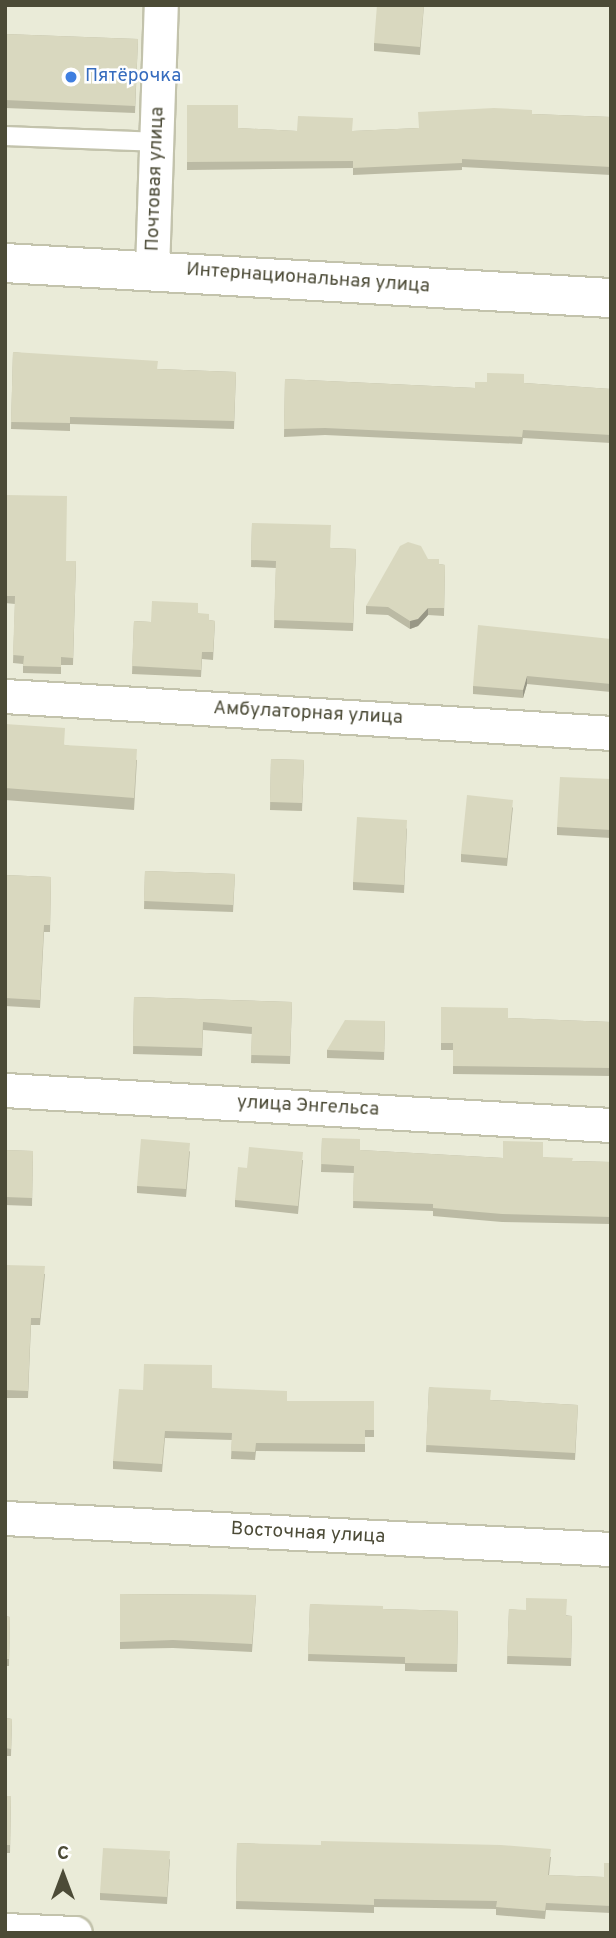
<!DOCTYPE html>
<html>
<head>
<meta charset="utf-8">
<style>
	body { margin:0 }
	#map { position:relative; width:616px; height:1938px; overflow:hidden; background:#f6f6ea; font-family:Overpass,sans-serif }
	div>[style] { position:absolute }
	.residential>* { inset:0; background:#eaebd8 }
	.roads { filter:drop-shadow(2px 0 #c3c3ac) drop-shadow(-2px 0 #c3c3ac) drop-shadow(0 2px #c3c3ac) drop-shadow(0 -2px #c3c3ac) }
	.service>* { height:18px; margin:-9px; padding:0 9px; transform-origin:9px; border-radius:9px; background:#fff }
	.minor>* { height:33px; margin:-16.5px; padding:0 16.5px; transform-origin:16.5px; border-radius:16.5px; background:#fff }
	.tertiary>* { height:38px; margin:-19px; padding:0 19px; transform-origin:19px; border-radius:19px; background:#fff }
	.wall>* { inset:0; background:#bbbaa4 }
	.shaded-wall>* { inset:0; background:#989786 }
	.building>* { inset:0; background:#d9d8bf }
	.dots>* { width:19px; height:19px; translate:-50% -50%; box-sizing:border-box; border:4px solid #fff; border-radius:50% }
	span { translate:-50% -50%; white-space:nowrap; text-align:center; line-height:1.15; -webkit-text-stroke:5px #fff; paint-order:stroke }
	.shop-label { font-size:19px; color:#366cbe }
	.left { translate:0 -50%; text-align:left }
	.street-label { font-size:19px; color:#4c4b37 }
	.frame { position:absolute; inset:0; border:7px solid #4c4b37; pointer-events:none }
	.north { position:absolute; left:28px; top:1840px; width:70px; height:70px; -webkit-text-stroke:5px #fff; paint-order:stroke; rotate:0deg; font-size:19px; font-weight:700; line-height:28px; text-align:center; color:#4c4b37 }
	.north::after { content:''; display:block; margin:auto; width:24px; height:32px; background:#4c4b37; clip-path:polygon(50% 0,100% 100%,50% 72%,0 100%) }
</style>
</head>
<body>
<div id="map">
	<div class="residential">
		<div style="clip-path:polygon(5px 5px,611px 5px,611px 1933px,5px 1933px)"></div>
	</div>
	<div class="roads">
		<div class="service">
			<div style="left:5px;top:136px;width:153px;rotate:2.2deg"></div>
		</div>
		<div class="minor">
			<div style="left:152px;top:270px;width:265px;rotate:-88.1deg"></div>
			<div style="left:5px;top:696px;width:607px;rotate:3.49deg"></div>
			<div style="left:5px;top:1090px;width:607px;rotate:3.31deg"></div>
			<div style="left:5px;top:1518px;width:607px;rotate:2.93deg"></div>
			<div style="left:5px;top:1930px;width:70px;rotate:2.5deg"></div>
		</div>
		<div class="tertiary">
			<div style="left:5px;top:263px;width:607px;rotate:3.31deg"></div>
		</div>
	</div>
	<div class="wall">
		<div style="clip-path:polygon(424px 5px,420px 55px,374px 51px,374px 43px)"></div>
		<div style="clip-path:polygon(5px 34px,138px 39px,135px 113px,5px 108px)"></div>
		<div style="clip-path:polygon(187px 105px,238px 128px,297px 131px,353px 131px,419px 128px,532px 114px,611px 117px,611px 175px,462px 167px,462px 170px,353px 175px,353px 168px,187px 170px)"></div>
		<div style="clip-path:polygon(13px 352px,158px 369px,236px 372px,234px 429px,70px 424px,70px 431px,11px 429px)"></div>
		<div style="clip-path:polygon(285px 379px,475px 388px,524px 383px,611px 389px,611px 443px,523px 438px,522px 444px,325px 435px,284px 437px)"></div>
		<div style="clip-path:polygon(5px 495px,66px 561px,76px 561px,73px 665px,61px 665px,61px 674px,23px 673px,23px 664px,13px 663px,15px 604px,5px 603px)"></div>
		<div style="clip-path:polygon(252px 523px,331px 548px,356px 549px,353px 631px,274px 628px,276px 568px,251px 567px)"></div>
		<div style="clip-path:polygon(428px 559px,439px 564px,445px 565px,444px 616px,428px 615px,418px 626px,410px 629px,388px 615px,366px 614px,366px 606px)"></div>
		<div style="clip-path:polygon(198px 613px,209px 620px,215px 621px,213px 660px,202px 659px,201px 677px,132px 674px,134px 621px,151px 622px)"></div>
		<div style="clip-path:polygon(611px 639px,611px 692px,527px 684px,523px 698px,473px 694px,473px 686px)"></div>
		<div style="clip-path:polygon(5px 724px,65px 745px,137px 760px,134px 810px,5px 800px)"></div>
		<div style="clip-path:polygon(271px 759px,304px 760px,302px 811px,270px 810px)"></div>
		<div style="clip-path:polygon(611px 779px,611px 838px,557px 835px,557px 827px)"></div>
		<div style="clip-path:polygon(513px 807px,507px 866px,461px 862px,461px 854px)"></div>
		<div style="clip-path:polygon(407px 828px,404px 893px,353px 890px,353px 882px)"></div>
		<div style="clip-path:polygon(145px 871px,235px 874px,233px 912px,144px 909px)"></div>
		<div style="clip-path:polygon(5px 875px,51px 877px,50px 932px,44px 932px,40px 1008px,5px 1006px)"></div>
		<div style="clip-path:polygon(134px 997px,292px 1002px,290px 1064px,251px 1063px,252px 1034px,203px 1030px,202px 1056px,133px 1054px)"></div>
		<div style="clip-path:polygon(441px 1007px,508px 1018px,611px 1022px,611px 1076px,453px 1074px,453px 1050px,441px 1050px)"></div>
		<div style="clip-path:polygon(385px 1021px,384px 1060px,327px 1058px,327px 1050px)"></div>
		<div style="clip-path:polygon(322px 1138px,360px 1150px,503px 1158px,543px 1157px,572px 1161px,611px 1162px,611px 1224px,502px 1222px,433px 1216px,433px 1211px,353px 1208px,354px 1173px,321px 1172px)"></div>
		<div style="clip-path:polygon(5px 1150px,33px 1151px,32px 1206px,5px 1205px)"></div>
		<div style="clip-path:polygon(190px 1151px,186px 1197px,137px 1193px,137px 1186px)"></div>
		<div style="clip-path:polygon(303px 1160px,298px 1214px,235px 1207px,235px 1200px,247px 1168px)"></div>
		<div style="clip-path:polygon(5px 1265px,45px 1274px,40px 1325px,31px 1325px,28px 1398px,5px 1398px)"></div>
		<div style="clip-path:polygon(429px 1387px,491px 1400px,578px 1405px,575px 1460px,426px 1452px)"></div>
		<div style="clip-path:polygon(212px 1388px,287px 1401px,374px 1401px,374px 1437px,365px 1437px,365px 1452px,256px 1451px,255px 1460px,231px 1459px,232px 1440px,165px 1438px,162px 1472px,113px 1469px,113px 1461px,143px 1390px)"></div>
		<div style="clip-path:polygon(120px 1594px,256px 1595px,252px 1652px,173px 1648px,120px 1649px)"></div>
		<div style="clip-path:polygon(310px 1604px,383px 1609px,458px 1611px,457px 1672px,405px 1671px,405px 1664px,308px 1661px)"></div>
		<div style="clip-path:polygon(509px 1609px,572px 1616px,571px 1666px,507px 1664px)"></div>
		<div style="clip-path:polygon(5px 1616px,10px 1617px,9px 1666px,5px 1666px)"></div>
		<div style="clip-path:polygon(5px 1718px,12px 1719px,11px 1756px,5px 1756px)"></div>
		<div style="clip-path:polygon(5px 1796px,11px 1796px,10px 1853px,5px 1853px)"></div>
		<div style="clip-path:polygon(237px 1843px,551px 1857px,549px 1875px,604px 1877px,611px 1863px,611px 1913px,546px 1910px,545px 1919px,496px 1915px,496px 1909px,374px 1907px,374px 1913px,236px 1909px)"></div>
		<div style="clip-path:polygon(170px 1859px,167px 1904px,100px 1900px,100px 1893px)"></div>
	</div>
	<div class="shaded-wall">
		<div style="clip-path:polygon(428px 608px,428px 615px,418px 626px,410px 629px,410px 621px)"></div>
		<div style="clip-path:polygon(527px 676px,527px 684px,523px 698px,523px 690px)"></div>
	</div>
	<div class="building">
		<div style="clip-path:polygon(377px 5px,424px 5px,420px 47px,374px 43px)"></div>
		<div style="clip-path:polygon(5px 34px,138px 39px,135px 106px,5px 100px)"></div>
		<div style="clip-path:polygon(187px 105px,238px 105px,238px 128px,297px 131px,298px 116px,353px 118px,352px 131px,419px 128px,418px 112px,494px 108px,532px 110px,532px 114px,611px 117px,611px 167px,462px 159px,462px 163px,353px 168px,353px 161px,187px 162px)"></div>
		<div style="clip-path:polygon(13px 352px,158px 361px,157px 369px,236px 372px,234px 421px,70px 417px,70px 423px,11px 422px)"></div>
		<div style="clip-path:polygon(487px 373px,524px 374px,524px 383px,611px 389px,611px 435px,523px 430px,522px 437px,325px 428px,284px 429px,285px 379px,475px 388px,475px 382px,487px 382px)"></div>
		<div style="clip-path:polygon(5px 495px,67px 496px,66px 561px,76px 561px,73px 658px,61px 657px,61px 667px,23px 666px,24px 656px,13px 655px,15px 596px,5px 596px)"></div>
		<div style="clip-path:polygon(252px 523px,331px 525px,330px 548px,356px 549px,353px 623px,274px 620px,276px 561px,251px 560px)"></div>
		<div style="clip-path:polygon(408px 542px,421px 546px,428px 559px,439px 559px,439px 564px,445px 565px,444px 608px,428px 608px,418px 619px,410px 621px,388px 607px,366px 606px,400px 546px)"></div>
		<div style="clip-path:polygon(152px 601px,198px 603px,198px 613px,209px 614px,209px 620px,215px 621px,213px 652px,202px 652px,201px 670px,132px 666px,134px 621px,151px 622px)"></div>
		<div style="clip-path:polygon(478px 625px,611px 639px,611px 684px,527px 676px,523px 690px,473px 686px)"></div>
		<div style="clip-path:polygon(5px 724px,65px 728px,64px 745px,137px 749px,134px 798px,5px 788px)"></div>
		<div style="clip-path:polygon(271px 759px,304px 760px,302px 803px,270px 802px)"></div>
		<div style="clip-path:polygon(560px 777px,611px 779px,611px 830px,557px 827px)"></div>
		<div style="clip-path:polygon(467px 795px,513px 800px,507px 858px,461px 854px)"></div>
		<div style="clip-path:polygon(357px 817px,407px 820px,404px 885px,353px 882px)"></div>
		<div style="clip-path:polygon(145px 871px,235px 874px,233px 905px,144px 901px)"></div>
		<div style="clip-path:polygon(5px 875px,51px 877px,50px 925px,44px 925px,40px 1000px,5px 998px)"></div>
		<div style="clip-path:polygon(134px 997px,292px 1002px,290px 1056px,251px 1055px,252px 1027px,203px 1022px,202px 1048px,133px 1046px)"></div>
		<div style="clip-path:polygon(441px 1007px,508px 1008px,508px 1018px,611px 1022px,611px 1068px,453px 1066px,453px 1043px,441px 1043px)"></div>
		<div style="clip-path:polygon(345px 1020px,385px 1021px,384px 1052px,327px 1050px)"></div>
		<div style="clip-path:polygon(322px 1138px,360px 1139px,360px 1150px,503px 1158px,503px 1141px,543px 1142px,543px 1157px,573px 1158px,572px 1161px,611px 1162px,611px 1217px,502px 1214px,433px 1208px,433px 1204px,353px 1201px,354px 1166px,321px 1164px)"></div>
		<div style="clip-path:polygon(141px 1139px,190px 1143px,186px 1189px,137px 1186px)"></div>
		<div style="clip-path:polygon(249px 1147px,303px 1152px,298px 1206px,235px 1200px,238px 1167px,247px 1168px)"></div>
		<div style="clip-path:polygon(5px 1150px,33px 1151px,32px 1198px,5px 1197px)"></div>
		<div style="clip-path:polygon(5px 1265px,45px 1266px,40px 1318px,31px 1318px,28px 1391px,5px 1390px)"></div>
		<div style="clip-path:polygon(144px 1364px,212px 1365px,212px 1388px,287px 1391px,287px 1401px,374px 1401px,374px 1430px,365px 1430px,365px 1444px,256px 1443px,255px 1452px,231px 1451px,232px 1433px,165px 1431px,162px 1464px,113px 1461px,119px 1389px,143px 1390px)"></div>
		<div style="clip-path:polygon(429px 1387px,491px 1390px,490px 1400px,578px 1405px,575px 1453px,426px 1445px)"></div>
		<div style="clip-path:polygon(120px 1594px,256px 1595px,252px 1644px,173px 1640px,120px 1642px)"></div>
		<div style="clip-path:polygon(526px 1598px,567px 1599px,566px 1616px,572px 1616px,571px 1658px,507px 1656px,509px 1609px,526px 1610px)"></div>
		<div style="clip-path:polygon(310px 1604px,383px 1606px,383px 1609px,458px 1611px,457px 1664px,405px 1663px,405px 1657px,308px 1654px)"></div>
		<div style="clip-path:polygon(5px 1616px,10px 1617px,9px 1659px,5px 1659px)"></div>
		<div style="clip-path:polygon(5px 1718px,12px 1719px,11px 1749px,5px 1748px)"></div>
		<div style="clip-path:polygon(5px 1796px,11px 1796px,10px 1845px,5px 1845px)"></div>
		<div style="clip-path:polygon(321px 1841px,501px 1845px,551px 1849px,548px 1875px,604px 1877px,604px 1863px,611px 1863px,611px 1906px,546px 1903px,545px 1911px,496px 1907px,497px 1901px,374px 1899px,374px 1905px,236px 1901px,237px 1843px,321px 1845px)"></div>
		<div style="clip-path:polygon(103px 1848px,170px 1851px,167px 1897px,100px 1893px)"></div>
	</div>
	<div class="dots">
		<div style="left:71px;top:77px;background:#3f7fe0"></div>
	</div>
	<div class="shop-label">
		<span class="left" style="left:85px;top:77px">Пятёрочка</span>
	</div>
	<div class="street-label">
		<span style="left:156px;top:179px;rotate:-88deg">Почтовая улица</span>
		<span style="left:308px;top:279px;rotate:4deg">Интернациональная улица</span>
		<span style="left:308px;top:714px;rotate:3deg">Амбулаторная улица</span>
		<span style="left:308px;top:1107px;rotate:3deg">улица Энгельса</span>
		<span style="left:308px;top:1534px;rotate:3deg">Восточная улица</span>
	</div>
	<div class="frame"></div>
	<div class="north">С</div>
</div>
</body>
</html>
